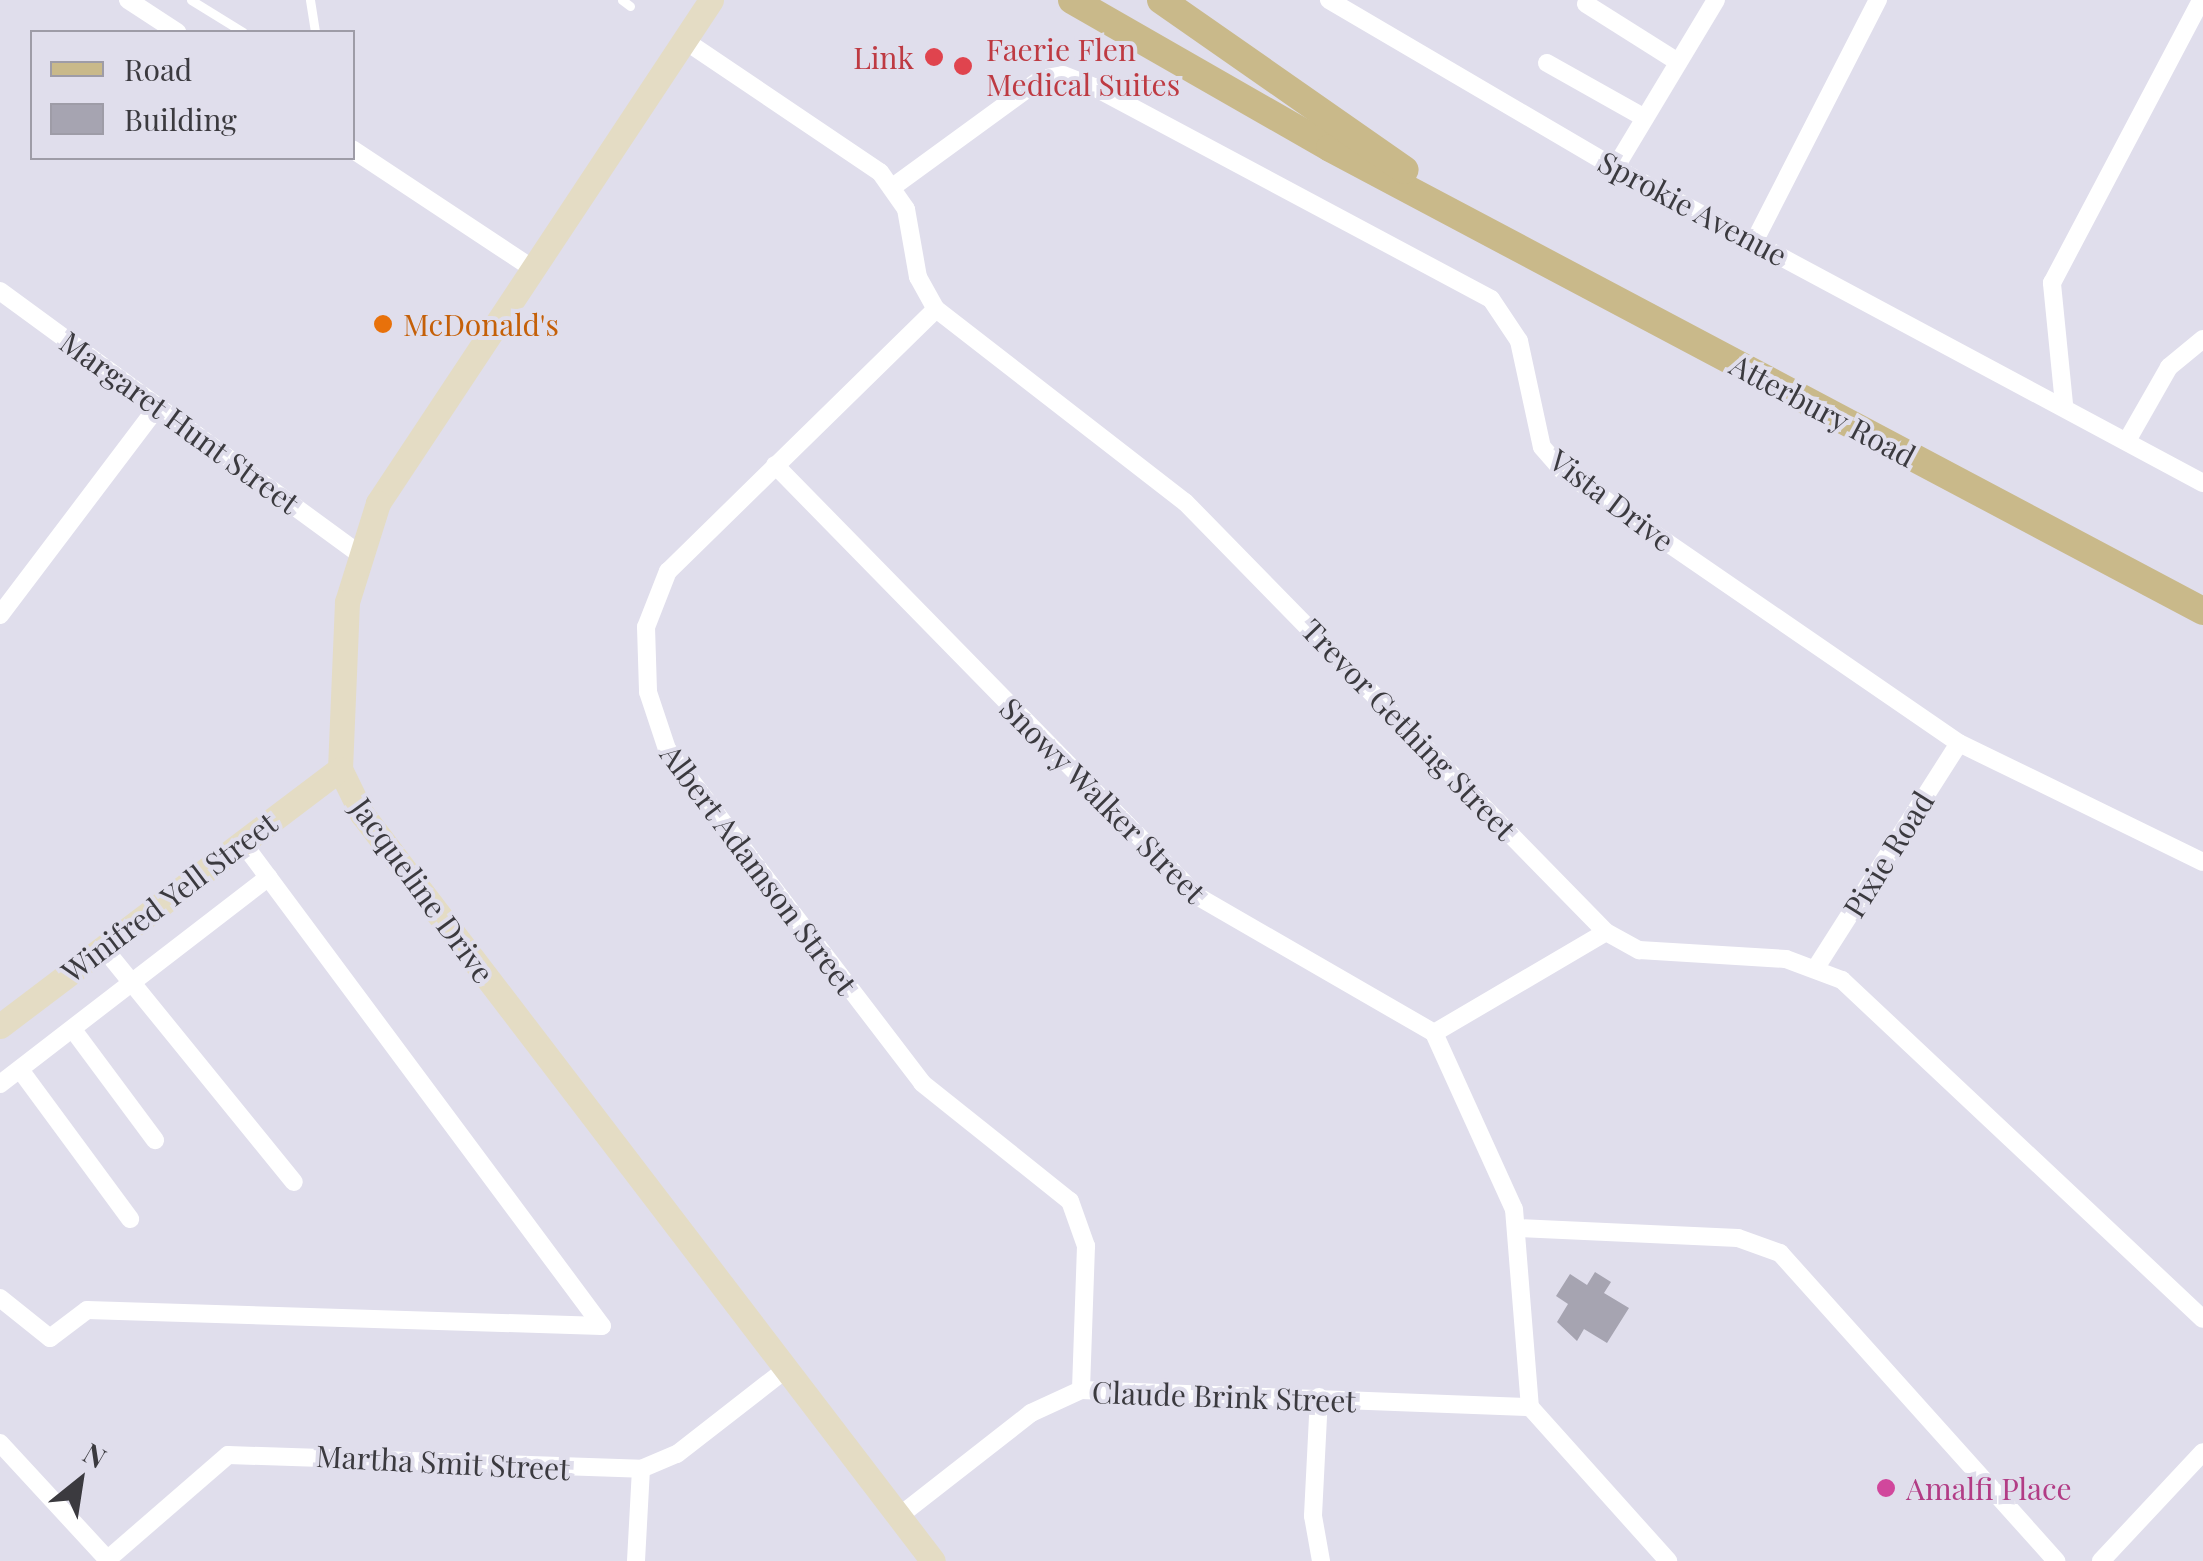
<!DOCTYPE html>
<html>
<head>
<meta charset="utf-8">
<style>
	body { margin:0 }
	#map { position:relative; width:2203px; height:1561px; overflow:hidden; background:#e0deec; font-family:"Playfair Display",serif }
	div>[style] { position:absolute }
	.building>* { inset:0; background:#a6a4b1 }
	.lane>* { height:9px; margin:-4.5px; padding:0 4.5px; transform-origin:4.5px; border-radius:4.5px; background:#fff }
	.street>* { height:18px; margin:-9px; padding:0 9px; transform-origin:9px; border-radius:9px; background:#fff }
	.secondary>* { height:25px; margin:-12.5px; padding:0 12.5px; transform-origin:12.5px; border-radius:12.5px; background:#e4dcc4 }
	.primary>* { height:28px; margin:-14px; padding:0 14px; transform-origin:14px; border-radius:14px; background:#c9b98a }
	.dots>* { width:28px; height:28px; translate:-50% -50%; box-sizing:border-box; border:5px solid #e0deec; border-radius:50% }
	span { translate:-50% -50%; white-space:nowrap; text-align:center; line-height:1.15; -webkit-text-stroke:8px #e0deec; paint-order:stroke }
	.health-label { font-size:30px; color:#be3a42 }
	.left { translate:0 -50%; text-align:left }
	.right { translate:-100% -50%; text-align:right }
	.street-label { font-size:30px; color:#3b3a3f }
	.food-label { font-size:30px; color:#c56008 }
	.hotel-label { font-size:30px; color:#b23c85 }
	.legend { position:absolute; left:30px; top:30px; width:325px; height:130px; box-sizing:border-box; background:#e0deec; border:2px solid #9e9ca7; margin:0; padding:12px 18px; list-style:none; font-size:30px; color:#3b3a3f }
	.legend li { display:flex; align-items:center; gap:20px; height:50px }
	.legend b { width:50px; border:2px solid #9e9ca7 }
	.north { position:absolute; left:30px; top:1431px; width:100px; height:100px; -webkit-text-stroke:8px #e0deec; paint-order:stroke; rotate:30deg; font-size:28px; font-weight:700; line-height:40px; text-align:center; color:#3b3a3f }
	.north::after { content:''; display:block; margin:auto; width:35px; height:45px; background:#3b3a3f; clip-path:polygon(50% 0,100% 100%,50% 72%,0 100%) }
</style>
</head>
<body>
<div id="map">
	<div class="building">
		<div style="clip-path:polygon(1595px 1272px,1611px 1282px,1604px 1293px,1629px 1308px,1607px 1343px,1584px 1329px,1577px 1341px,1557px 1322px,1568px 1304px,1556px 1296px,1570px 1274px,1587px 1285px)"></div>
	</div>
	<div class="lane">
		<div style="left:191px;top:0;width:61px;rotate:31.6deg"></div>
		<div style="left:310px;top:0;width:32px;rotate:81deg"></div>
		<div style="left:622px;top:0;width:10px;rotate:37deg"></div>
	</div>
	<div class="street">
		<div style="left:128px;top:0;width:59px;rotate:33.1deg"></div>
		<div style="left:1329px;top:0;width:332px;rotate:30.4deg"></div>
		<div style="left:1615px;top:168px;width:667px;rotate:28.18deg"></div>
		<div style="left:1586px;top:4px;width:109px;rotate:32.2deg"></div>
		<div style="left:684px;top:40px;width:236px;rotate:34deg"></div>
		<div style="left:880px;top:172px;width:45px;rotate:54.9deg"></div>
		<div style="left:906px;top:209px;width:69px;rotate:80deg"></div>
		<div style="left:918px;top:277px;width:37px;rotate:61deg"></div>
		<div style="left:936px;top:309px;width:315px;rotate:37.8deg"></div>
		<div style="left:1185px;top:502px;width:602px;rotate:45.61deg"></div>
		<div style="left:1606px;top:932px;width:38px;rotate:29deg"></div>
		<div style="left:1639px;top:950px;width:147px;rotate:3.5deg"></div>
		<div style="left:1786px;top:959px;width:60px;rotate:20.6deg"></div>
		<div style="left:1842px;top:980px;width:495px;rotate:43.2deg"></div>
		<div style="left:1547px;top:63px;width:112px;rotate:29.3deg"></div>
		<div style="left:352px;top:149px;width:214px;rotate:33.5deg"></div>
		<div style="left:1615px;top:168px;width:196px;rotate:-59deg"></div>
		<div style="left:894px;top:186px;width:182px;rotate:-36.1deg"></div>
		<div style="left:1041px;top:79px;width:22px;rotate:-10deg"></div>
		<div style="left:1063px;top:75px;width:33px;rotate:21deg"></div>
		<div style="left:1094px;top:87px;width:450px;rotate:28.1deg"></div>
		<div style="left:1491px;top:299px;width:50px;rotate:56.3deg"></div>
		<div style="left:1519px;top:341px;width:108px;rotate:77.8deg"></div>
		<div style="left:1542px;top:447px;width:32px;rotate:49deg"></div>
		<div style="left:1563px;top:471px;width:480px;rotate:34.5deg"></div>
		<div style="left:1959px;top:743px;width:271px;rotate:26deg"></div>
		<div style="left:1755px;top:240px;width:270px;rotate:-62.9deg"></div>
		<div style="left:0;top:291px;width:445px;rotate:36.2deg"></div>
		<div style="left:936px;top:309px;width:375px;rotate:135.6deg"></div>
		<div style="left:668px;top:571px;width:60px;rotate:111.4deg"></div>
		<div style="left:646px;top:627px;width:65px;rotate:88.2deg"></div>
		<div style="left:648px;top:692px;width:60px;rotate:71.6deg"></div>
		<div style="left:667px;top:749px;width:420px;rotate:52.6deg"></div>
		<div style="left:922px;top:1083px;width:189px;rotate:38.6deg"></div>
		<div style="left:1070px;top:1201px;width:48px;rotate:70.4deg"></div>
		<div style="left:1086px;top:1246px;width:144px;rotate:92deg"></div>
		<div style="left:2064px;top:404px;width:122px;rotate:-95.7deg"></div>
		<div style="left:2052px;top:283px;width:320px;rotate:-62.2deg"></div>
		<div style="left:2128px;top:439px;width:83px;rotate:-60.3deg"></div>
		<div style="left:2169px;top:367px;width:44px;rotate:-39.5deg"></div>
		<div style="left:775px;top:465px;width:603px;rotate:45.6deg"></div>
		<div style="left:1197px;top:896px;width:274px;rotate:30deg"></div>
		<div style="left:1434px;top:1033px;width:193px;rotate:65.6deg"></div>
		<div style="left:1514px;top:1209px;width:199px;rotate:85.4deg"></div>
		<div style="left:1530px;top:1407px;width:207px;rotate:48.1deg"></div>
		<div style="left:0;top:615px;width:262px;rotate:-52.9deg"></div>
		<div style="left:102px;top:946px;width:304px;rotate:50.9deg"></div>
		<div style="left:1817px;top:966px;width:264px;rotate:-57.5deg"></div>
		<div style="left:74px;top:1031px;width:136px;rotate:53.4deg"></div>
		<div style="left:1434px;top:1033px;width:199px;rotate:-30.4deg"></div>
		<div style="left:24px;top:1075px;width:179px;rotate:53.6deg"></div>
		<div style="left:0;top:1084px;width:339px;rotate:-37.6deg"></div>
		<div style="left:1517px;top:1228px;width:221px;rotate:2.6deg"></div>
		<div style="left:1738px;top:1238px;width:45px;rotate:19.7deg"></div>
		<div style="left:1780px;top:1253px;width:414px;rotate:48.1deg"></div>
		<div style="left:0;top:1298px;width:64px;rotate:38.7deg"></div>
		<div style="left:50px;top:1338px;width:46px;rotate:-37.1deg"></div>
		<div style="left:87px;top:1310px;width:515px;rotate:1.78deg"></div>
		<div style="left:602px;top:1326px;width:603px;rotate:-126.64deg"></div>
		<div style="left:1319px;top:1397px;width:119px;rotate:92.9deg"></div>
		<div style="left:1313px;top:1516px;width:46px;rotate:79.9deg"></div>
		<div style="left:0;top:1443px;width:161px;rotate:47.3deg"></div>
		<div style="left:898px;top:1517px;width:169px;rotate:-38deg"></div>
		<div style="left:1031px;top:1413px;width:55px;rotate:-24.7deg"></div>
		<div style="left:1081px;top:1390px;width:449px;rotate:2.2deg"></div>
		<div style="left:108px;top:1559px;width:159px;rotate:-40.9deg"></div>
		<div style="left:228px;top:1455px;width:413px;rotate:1.9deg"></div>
		<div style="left:641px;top:1469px;width:39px;rotate:-23deg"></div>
		<div style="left:677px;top:1454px;width:138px;rotate:-37.9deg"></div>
		<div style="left:636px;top:1561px;width:92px;rotate:-86.9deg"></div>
		<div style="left:2101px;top:1561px;width:149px;rotate:-46.9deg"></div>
	</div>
	<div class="secondary">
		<div style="left:711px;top:0;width:603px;rotate:123.51deg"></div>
		<div style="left:378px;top:503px;width:104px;rotate:107.4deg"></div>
		<div style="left:347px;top:602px;width:167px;rotate:92.4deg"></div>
		<div style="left:340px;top:769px;width:50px;rotate:63.9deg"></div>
		<div style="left:362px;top:814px;width:940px;rotate:52.61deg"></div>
		<div style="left:0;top:1026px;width:426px;rotate:-37.1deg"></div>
	</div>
	<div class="primary">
		<div style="left:1072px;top:0;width:297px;rotate:29.8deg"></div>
		<div style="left:1330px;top:148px;width:988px;rotate:27.94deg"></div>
		<div style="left:1161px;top:0;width:297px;rotate:34.9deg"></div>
	</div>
	<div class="dots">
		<div style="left:934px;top:57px;background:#e0444e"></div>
		<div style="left:963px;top:66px;background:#e0444e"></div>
		<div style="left:383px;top:324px;background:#e8710a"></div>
		<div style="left:1886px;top:1488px;background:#d1479c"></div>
	</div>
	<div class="health-label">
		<span class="left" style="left:986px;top:66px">Faerie Flen<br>Medical Suites</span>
		<span class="right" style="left:914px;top:57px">Link</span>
	</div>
	<div class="street-label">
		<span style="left:1693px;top:208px;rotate:28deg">Sprokie Avenue</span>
		<span style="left:1823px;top:410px;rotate:28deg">Atterbury Road</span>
		<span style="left:180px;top:422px;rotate:36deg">Margaret Hunt Street</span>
		<span style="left:1612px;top:500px;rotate:37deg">Vista Drive</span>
		<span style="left:1409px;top:729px;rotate:46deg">Trevor Gething Street</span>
		<span style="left:1103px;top:800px;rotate:45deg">Snowy Walker Street</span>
		<span style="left:1888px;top:854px;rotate:-58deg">Pixie Road</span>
		<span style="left:759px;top:869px;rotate:53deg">Albert Adamson Street</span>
		<span style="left:423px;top:890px;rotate:54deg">Jacqueline Drive</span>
		<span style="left:169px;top:897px;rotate:-37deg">Winifred Yell Street</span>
		<span style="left:1224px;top:1396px;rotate:2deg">Claude Brink Street</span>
		<span style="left:443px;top:1462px;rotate:3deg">Martha Smit Street</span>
	</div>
	<div class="food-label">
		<span class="left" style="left:403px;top:324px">McDonald's</span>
	</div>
	<div class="hotel-label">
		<span class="left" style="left:1906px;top:1488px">Amalfi Place</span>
	</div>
	<ul class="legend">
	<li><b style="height:12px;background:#c9b98a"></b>Road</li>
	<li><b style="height:28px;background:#a6a4b1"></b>Building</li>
	</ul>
	<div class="north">N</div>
</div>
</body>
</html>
